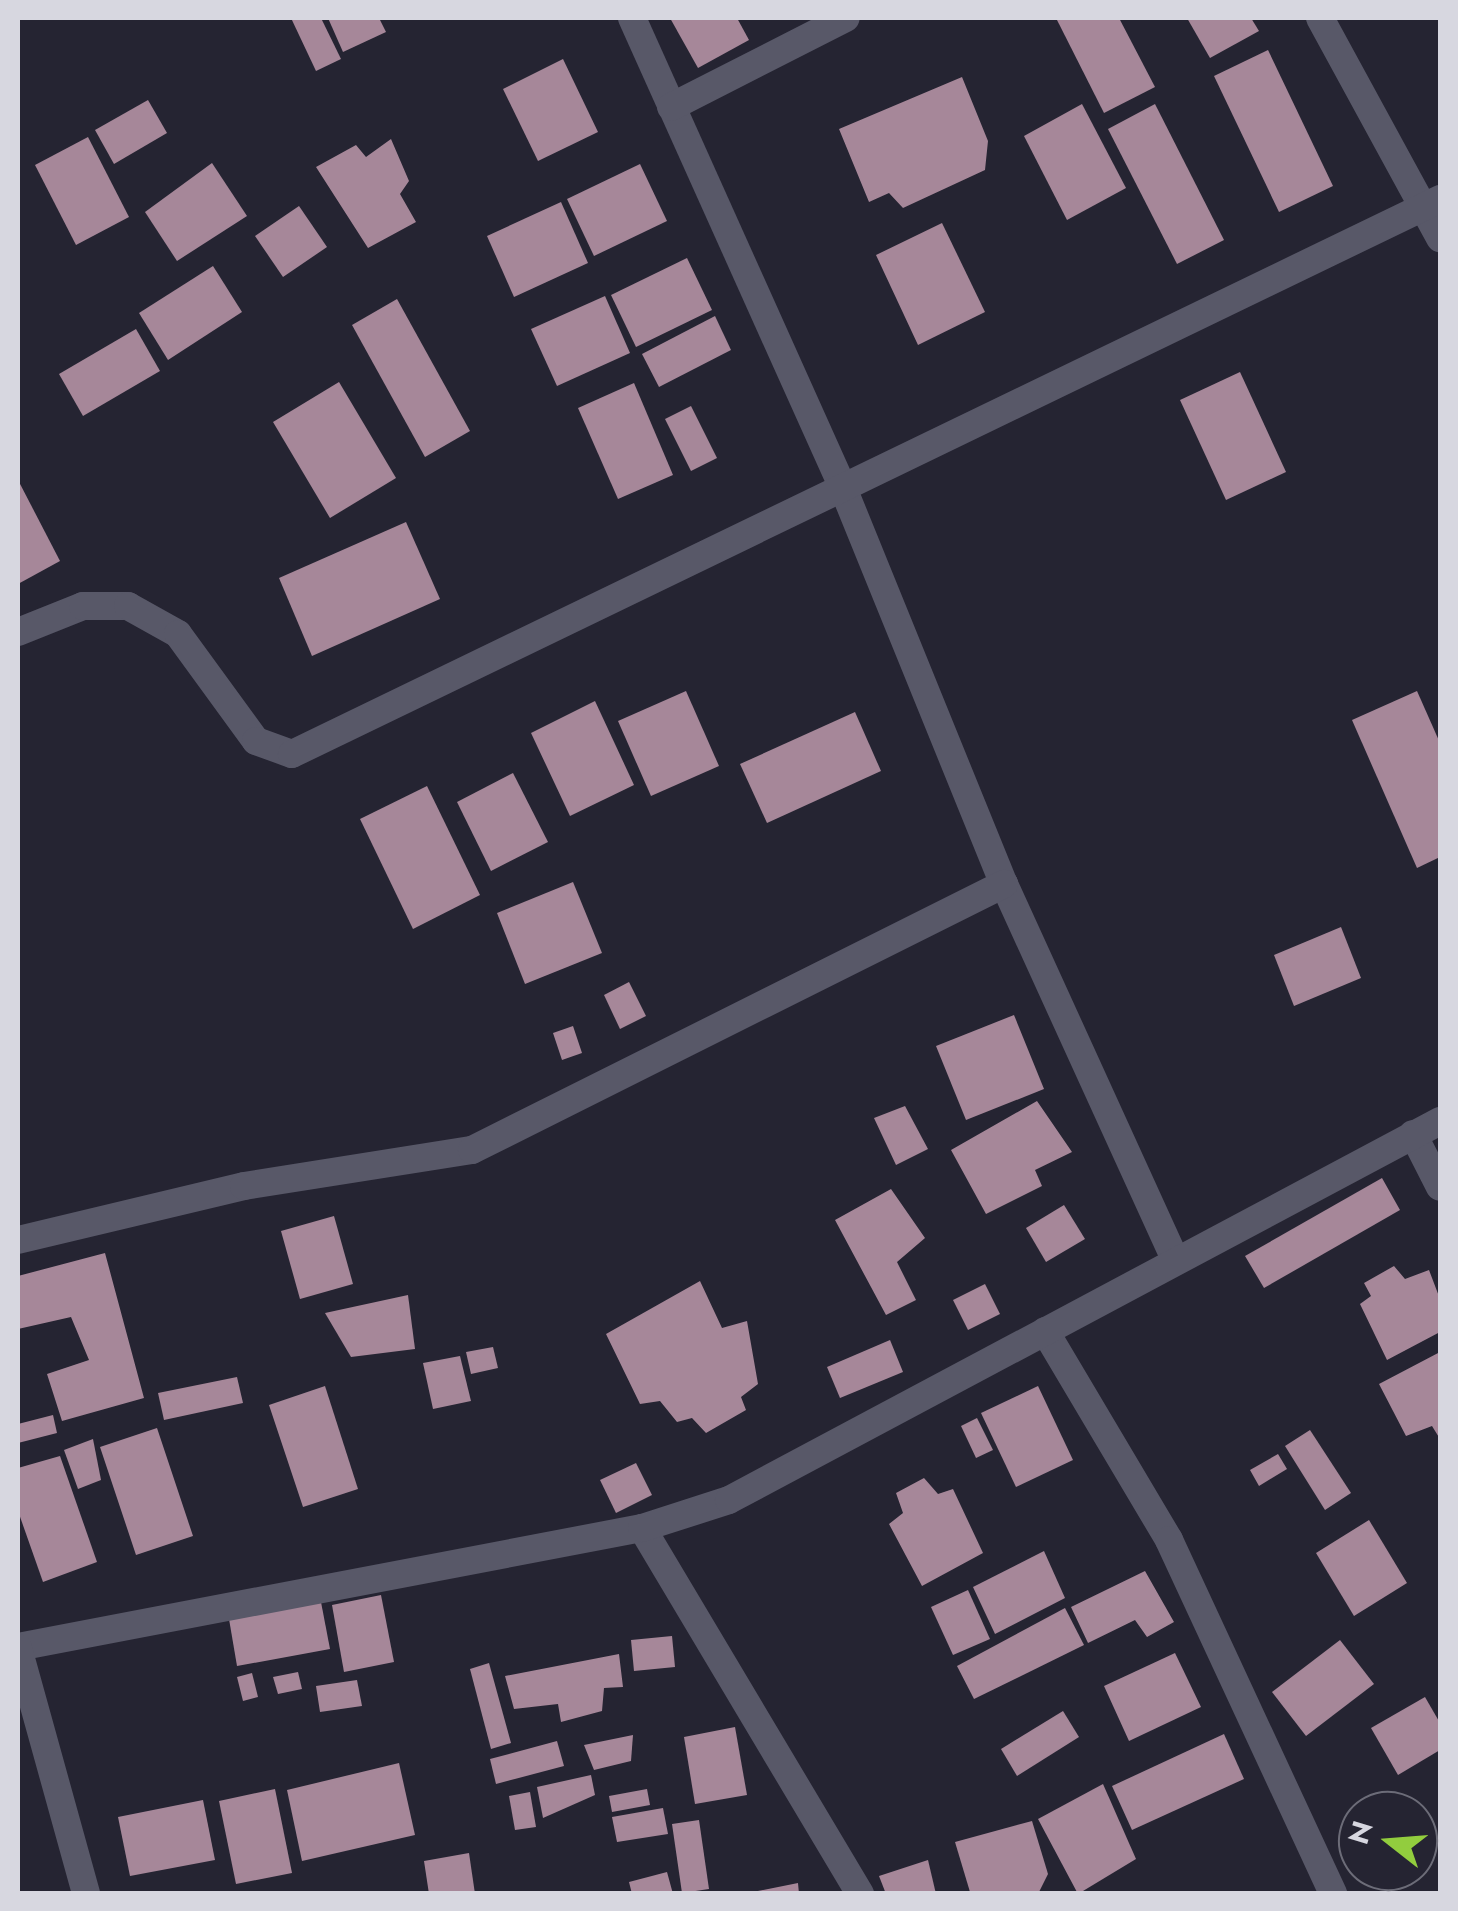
<!DOCTYPE html>
<html>
<head>
<meta charset="utf-8">
<style>
	body { margin:0 }
	#map { position:relative; width:1458px; height:1911px; overflow:hidden; background:#252432; font-family:Jost,sans-serif }
	div>[style] { position:absolute }
	.building>* { inset:0; background:#a68799 }
	.minor>* { height:28px; margin:-14px; padding:0 14px; transform-origin:14px; border-radius:14px; background:#585868 }
	span { translate:-50% -50%; white-space:nowrap; text-align:center; line-height:1.15; -webkit-text-stroke:10px #252432; paint-order:stroke }
	.frame { position:absolute; inset:0; border:20px solid #d7d7e0; pointer-events:none }
	.north { position:absolute; left:1338px; top:1791px; width:100px; height:100px; box-sizing:border-box; background:#252432; border:2px solid #6c6c78; border-radius:50%; rotate:287deg; font-size:28px; font-weight:700; line-height:40px; text-align:center; color:#d7d7e0 }
	.north::after { content:''; display:block; margin:auto; width:35px; height:45px; background:#92cd3e; clip-path:polygon(50% 0,100% 100%,50% 72%,0 100%) }
</style>
</head>
<body>
<div id="map">
	<div class="building">
		<div style="clip-path:polygon(291px 18px,321px 18px,341px 59px,316px 71px)"></div>
		<div style="clip-path:polygon(328px 18px,379px 18px,386px 32px,343px 52px)"></div>
		<div style="clip-path:polygon(670px 18px,737px 18px,749px 40px,698px 68px)"></div>
		<div style="clip-path:polygon(1056px 18px,1119px 18px,1155px 87px,1104px 113px)"></div>
		<div style="clip-path:polygon(1187px 18px,1251px 18px,1259px 31px,1210px 58px)"></div>
		<div style="clip-path:polygon(1268px 50px,1333px 186px,1279px 212px,1214px 76px)"></div>
		<div style="clip-path:polygon(563px 59px,598px 132px,538px 161px,503px 89px)"></div>
		<div style="clip-path:polygon(962px 77px,988px 141px,985px 170px,903px 208px,889px 193px,869px 202px,839px 129px)"></div>
		<div style="clip-path:polygon(148px 100px,167px 133px,114px 164px,95px 130px)"></div>
		<div style="clip-path:polygon(1082px 104px,1126px 188px,1067px 220px,1024px 136px)"></div>
		<div style="clip-path:polygon(1155px 104px,1224px 240px,1177px 264px,1108px 129px)"></div>
		<div style="clip-path:polygon(88px 137px,129px 217px,76px 245px,35px 165px)"></div>
		<div style="clip-path:polygon(391px 139px,409px 181px,400px 194px,416px 222px,368px 248px,316px 167px,356px 145px,366px 157px)"></div>
		<div style="clip-path:polygon(212px 163px,247px 216px,177px 261px,145px 212px)"></div>
		<div style="clip-path:polygon(640px 164px,667px 221px,594px 256px,567px 199px)"></div>
		<div style="clip-path:polygon(561px 202px,588px 263px,514px 297px,487px 236px)"></div>
		<div style="clip-path:polygon(299px 206px,327px 247px,283px 277px,255px 236px)"></div>
		<div style="clip-path:polygon(942px 223px,985px 312px,918px 345px,876px 255px)"></div>
		<div style="clip-path:polygon(687px 258px,712px 310px,636px 347px,611px 295px)"></div>
		<div style="clip-path:polygon(213px 266px,242px 312px,168px 360px,139px 313px)"></div>
		<div style="clip-path:polygon(605px 296px,630px 353px,557px 386px,531px 329px)"></div>
		<div style="clip-path:polygon(397px 299px,470px 431px,425px 457px,352px 325px)"></div>
		<div style="clip-path:polygon(715px 316px,731px 350px,659px 387px,642px 354px)"></div>
		<div style="clip-path:polygon(136px 329px,160px 371px,83px 416px,59px 374px)"></div>
		<div style="clip-path:polygon(1240px 372px,1286px 472px,1226px 500px,1180px 400px)"></div>
		<div style="clip-path:polygon(339px 382px,396px 478px,330px 518px,273px 422px)"></div>
		<div style="clip-path:polygon(634px 383px,673px 475px,618px 499px,578px 408px)"></div>
		<div style="clip-path:polygon(691px 406px,717px 458px,691px 471px,665px 419px)"></div>
		<div style="clip-path:polygon(18px 480px,60px 561px,18px 584px)"></div>
		<div style="clip-path:polygon(406px 522px,440px 599px,312px 656px,279px 578px)"></div>
		<div style="clip-path:polygon(686px 691px,719px 766px,651px 796px,618px 721px)"></div>
		<div style="clip-path:polygon(1417px 691px,1440px 743px,1440px 857px,1417px 868px,1352px 720px)"></div>
		<div style="clip-path:polygon(595px 701px,634px 785px,570px 816px,531px 733px)"></div>
		<div style="clip-path:polygon(855px 712px,881px 771px,767px 823px,740px 764px)"></div>
		<div style="clip-path:polygon(513px 773px,548px 842px,491px 871px,457px 802px)"></div>
		<div style="clip-path:polygon(427px 786px,480px 895px,413px 929px,360px 819px)"></div>
		<div style="clip-path:polygon(573px 882px,602px 953px,525px 984px,497px 913px)"></div>
		<div style="clip-path:polygon(1341px 927px,1361px 978px,1294px 1006px,1274px 955px)"></div>
		<div style="clip-path:polygon(629px 982px,646px 1016px,620px 1029px,604px 995px)"></div>
		<div style="clip-path:polygon(1014px 1015px,1044px 1089px,966px 1120px,936px 1046px)"></div>
		<div style="clip-path:polygon(573px 1026px,582px 1053px,562px 1060px,553px 1033px)"></div>
		<div style="clip-path:polygon(1037px 1101px,1072px 1152px,1035px 1170px,1042px 1186px,986px 1214px,951px 1150px)"></div>
		<div style="clip-path:polygon(905px 1106px,928px 1149px,896px 1165px,874px 1118px)"></div>
		<div style="clip-path:polygon(1382px 1178px,1400px 1210px,1264px 1288px,1245px 1256px)"></div>
		<div style="clip-path:polygon(891px 1189px,925px 1238px,897px 1262px,916px 1300px,886px 1315px,835px 1220px)"></div>
		<div style="clip-path:polygon(1064px 1205px,1085px 1239px,1046px 1262px,1026px 1228px)"></div>
		<div style="clip-path:polygon(334px 1216px,353px 1284px,300px 1299px,281px 1231px)"></div>
		<div style="clip-path:polygon(105px 1253px,144px 1398px,62px 1421px,47px 1374px,89px 1360px,71px 1317px,18px 1329px,18px 1276px)"></div>
		<div style="clip-path:polygon(1394px 1266px,1405px 1279px,1429px 1270px,1440px 1299px,1440px 1332px,1387px 1360px,1360px 1304px,1371px 1296px,1364px 1283px)"></div>
		<div style="clip-path:polygon(700px 1281px,722px 1328px,747px 1321px,758px 1384px,741px 1397px,746px 1410px,706px 1433px,692px 1418px,677px 1422px,660px 1401px,640px 1404px,606px 1334px)"></div>
		<div style="clip-path:polygon(985px 1284px,1000px 1314px,968px 1330px,953px 1300px)"></div>
		<div style="clip-path:polygon(408px 1295px,415px 1349px,351px 1357px,325px 1313px)"></div>
		<div style="clip-path:polygon(890px 1340px,903px 1372px,840px 1398px,827px 1367px)"></div>
		<div style="clip-path:polygon(493px 1347px,498px 1368px,471px 1374px,466px 1352px)"></div>
		<div style="clip-path:polygon(1440px 1352px,1440px 1439px,1432px 1426px,1406px 1436px,1379px 1384px)"></div>
		<div style="clip-path:polygon(460px 1356px,471px 1401px,433px 1409px,423px 1363px)"></div>
		<div style="clip-path:polygon(237px 1377px,243px 1403px,164px 1420px,158px 1393px)"></div>
		<div style="clip-path:polygon(325px 1386px,358px 1489px,303px 1507px,269px 1405px)"></div>
		<div style="clip-path:polygon(1038px 1386px,1073px 1460px,1016px 1487px,981px 1413px)"></div>
		<div style="clip-path:polygon(53px 1415px,57px 1433px,18px 1443px,18px 1424px)"></div>
		<div style="clip-path:polygon(977px 1418px,993px 1450px,976px 1458px,961px 1426px)"></div>
		<div style="clip-path:polygon(157px 1428px,193px 1536px,136px 1555px,100px 1447px)"></div>
		<div style="clip-path:polygon(1310px 1430px,1351px 1493px,1325px 1510px,1285px 1446px)"></div>
		<div style="clip-path:polygon(93px 1439px,101px 1480px,78px 1489px,64px 1450px)"></div>
		<div style="clip-path:polygon(1278px 1454px,1287px 1469px,1259px 1486px,1250px 1470px)"></div>
		<div style="clip-path:polygon(60px 1456px,97px 1562px,43px 1582px,18px 1511px,18px 1468px)"></div>
		<div style="clip-path:polygon(636px 1463px,652px 1495px,616px 1513px,600px 1480px)"></div>
		<div style="clip-path:polygon(924px 1478px,938px 1494px,953px 1489px,983px 1553px,922px 1586px,889px 1524px,903px 1513px,896px 1493px)"></div>
		<div style="clip-path:polygon(1369px 1520px,1407px 1583px,1354px 1616px,1316px 1553px)"></div>
		<div style="clip-path:polygon(1044px 1551px,1065px 1598px,995px 1634px,973px 1587px)"></div>
		<div style="clip-path:polygon(1145px 1571px,1174px 1622px,1147px 1637px,1135px 1620px,1088px 1643px,1071px 1607px)"></div>
		<div style="clip-path:polygon(968px 1590px,990px 1639px,953px 1655px,931px 1607px)"></div>
		<div style="clip-path:polygon(381px 1595px,394px 1662px,344px 1672px,332px 1605px)"></div>
		<div style="clip-path:polygon(321px 1602px,330px 1649px,237px 1666px,229px 1619px)"></div>
		<div style="clip-path:polygon(1065px 1608px,1084px 1645px,974px 1699px,957px 1666px)"></div>
		<div style="clip-path:polygon(672px 1636px,675px 1667px,634px 1671px,631px 1640px)"></div>
		<div style="clip-path:polygon(1340px 1640px,1374px 1684px,1306px 1736px,1272px 1692px)"></div>
		<div style="clip-path:polygon(1175px 1653px,1201px 1707px,1129px 1741px,1104px 1686px)"></div>
		<div style="clip-path:polygon(619px 1654px,623px 1687px,604px 1688px,602px 1711px,561px 1722px,558px 1704px,514px 1709px,505px 1676px)"></div>
		<div style="clip-path:polygon(489px 1663px,511px 1743px,491px 1749px,470px 1669px)"></div>
		<div style="clip-path:polygon(298px 1672px,302px 1689px,278px 1694px,273px 1677px)"></div>
		<div style="clip-path:polygon(252px 1673px,258px 1697px,243px 1701px,237px 1677px)"></div>
		<div style="clip-path:polygon(357px 1680px,362px 1706px,320px 1712px,316px 1686px)"></div>
		<div style="clip-path:polygon(1425px 1697px,1440px 1723px,1440px 1750px,1398px 1775px,1371px 1728px)"></div>
		<div style="clip-path:polygon(1063px 1711px,1079px 1737px,1017px 1776px,1001px 1749px)"></div>
		<div style="clip-path:polygon(735px 1727px,747px 1795px,695px 1804px,684px 1737px)"></div>
		<div style="clip-path:polygon(1224px 1734px,1244px 1779px,1132px 1830px,1112px 1786px)"></div>
		<div style="clip-path:polygon(633px 1735px,631px 1761px,594px 1770px,584px 1745px)"></div>
		<div style="clip-path:polygon(557px 1741px,564px 1766px,496px 1784px,490px 1759px)"></div>
		<div style="clip-path:polygon(399px 1763px,415px 1835px,302px 1861px,287px 1790px)"></div>
		<div style="clip-path:polygon(591px 1775px,595px 1795px,543px 1818px,537px 1787px)"></div>
		<div style="clip-path:polygon(1103px 1784px,1136px 1859px,1078px 1894px,1038px 1819px)"></div>
		<div style="clip-path:polygon(275px 1789px,292px 1873px,236px 1884px,219px 1801px)"></div>
		<div style="clip-path:polygon(647px 1789px,650px 1805px,612px 1812px,609px 1796px)"></div>
		<div style="clip-path:polygon(530px 1792px,536px 1827px,515px 1830px,509px 1796px)"></div>
		<div style="clip-path:polygon(203px 1800px,215px 1860px,130px 1876px,118px 1817px)"></div>
		<div style="clip-path:polygon(663px 1808px,668px 1834px,617px 1842px,612px 1817px)"></div>
		<div style="clip-path:polygon(699px 1820px,709px 1889px,682px 1893px,672px 1824px)"></div>
		<div style="clip-path:polygon(1032px 1821px,1048px 1874px,1039px 1892px,970px 1892px,955px 1842px)"></div>
		<div style="clip-path:polygon(469px 1853px,475px 1894px,429px 1894px,424px 1861px)"></div>
		<div style="clip-path:polygon(928px 1860px,936px 1894px,886px 1894px,879px 1876px)"></div>
		<div style="clip-path:polygon(667px 1872px,673px 1894px,632px 1894px,629px 1882px)"></div>
		<div style="clip-path:polygon(798px 1883px,799px 1894px,753px 1894px,753px 1892px)"></div>
	</div>
	<div class="minor">
		<div style="left:632px;top:18px;width:515px;rotate:65.82deg"></div>
		<div style="left:843px;top:488px;width:427px;rotate:67.9deg"></div>
		<div style="left:1004px;top:884px;width:414px;rotate:65.5deg"></div>
		<div style="left:1320px;top:18px;width:251px;rotate:61.4deg"></div>
		<div style="left:671px;top:107px;width:196px;rotate:-27deg"></div>
		<div style="left:18px;top:632px;width:70px;rotate:-21.8deg"></div>
		<div style="left:83px;top:606px;width:45px"></div>
		<div style="left:128px;top:606px;width:57px;rotate:29.2deg"></div>
		<div style="left:178px;top:634px;width:132px;rotate:53.9deg"></div>
		<div style="left:256px;top:741px;width:38px;rotate:20deg"></div>
		<div style="left:292px;top:754px;width:1275px;rotate:-25.8deg"></div>
		<div style="left:1413px;top:1134px;width:59px;rotate:63deg"></div>
		<div style="left:18px;top:1240px;width:232px;rotate:-13.4deg"></div>
		<div style="left:244px;top:1186px;width:231px;rotate:-9deg"></div>
		<div style="left:472px;top:1150px;width:595px;rotate:-26.57deg"></div>
		<div style="left:1045px;top:1331px;width:243px;rotate:59.3deg"></div>
		<div style="left:1169px;top:1540px;width:390px;rotate:65.1deg"></div>
		<div style="left:642px;top:1528px;width:426px;rotate:59.2deg"></div>
		<div style="left:18px;top:1647px;width:635px;rotate:-10.8deg"></div>
		<div style="left:642px;top:1528px;width:91px;rotate:-17.8deg"></div>
		<div style="left:729px;top:1500px;width:806px;rotate:-28.06deg"></div>
		<div style="left:18px;top:1648px;width:255px;rotate:74.5deg"></div>
	</div>
	<div class="frame"></div>
	<div class="north">N</div>
</div>
</body>
</html>
